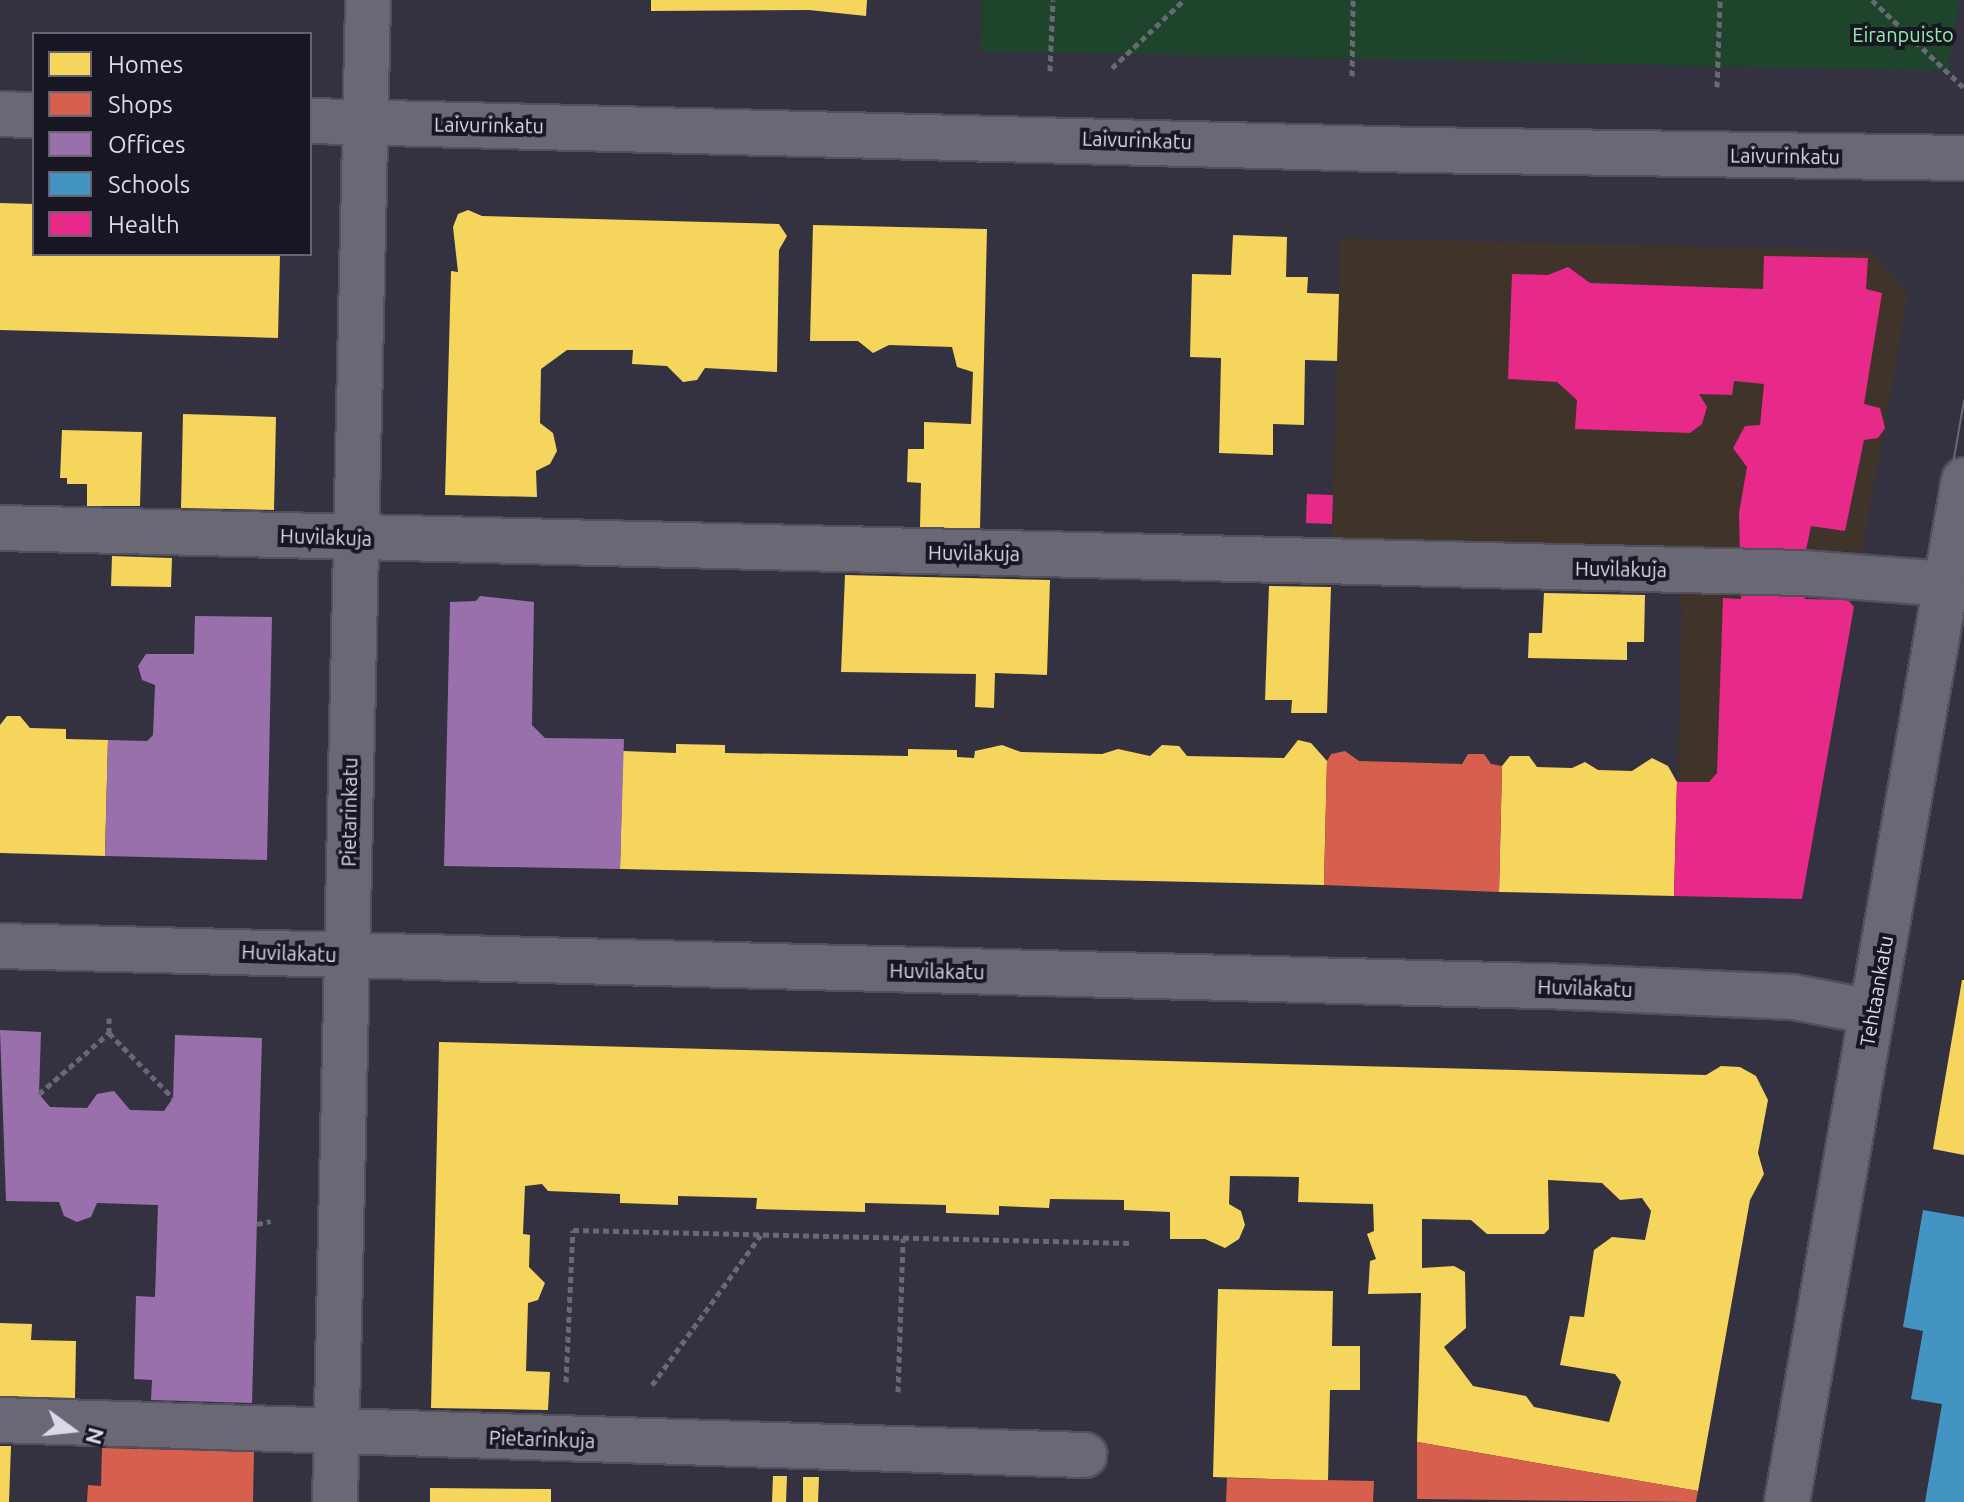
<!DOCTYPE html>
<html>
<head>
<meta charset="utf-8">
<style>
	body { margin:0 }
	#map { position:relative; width:1964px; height:1502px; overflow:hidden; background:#343141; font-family:Ubuntu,sans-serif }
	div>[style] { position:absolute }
	.medical>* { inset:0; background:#40342a }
	.green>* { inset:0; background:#1e442b }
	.homes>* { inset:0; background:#f6d55c }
	.shops>* { inset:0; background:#d6604d }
	.offices>* { inset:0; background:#9970ab }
	.schools>* { inset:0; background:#4393c3 }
	.health>* { inset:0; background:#e7298a }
	.path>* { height:5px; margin-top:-2.5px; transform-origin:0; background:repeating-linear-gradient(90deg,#6a6874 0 6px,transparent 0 10px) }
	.roads { filter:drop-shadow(2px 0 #52505d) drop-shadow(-2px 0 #52505d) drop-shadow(0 2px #52505d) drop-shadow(0 -2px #52505d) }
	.street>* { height:44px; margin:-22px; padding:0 22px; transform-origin:22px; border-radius:22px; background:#6a6874 }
	.secondary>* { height:44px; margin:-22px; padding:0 22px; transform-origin:22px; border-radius:22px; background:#6a6874 }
	.tram>* { height:2px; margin:-1px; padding:0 1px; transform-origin:1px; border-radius:1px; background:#6a6873 }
	span { translate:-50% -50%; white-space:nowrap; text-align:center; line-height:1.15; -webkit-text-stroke:8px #181622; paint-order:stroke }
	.park-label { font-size:20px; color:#8feda7 }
	.street-label { font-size:20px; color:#dad8ea }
	.legend { position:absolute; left:32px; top:32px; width:280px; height:224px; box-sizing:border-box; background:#181622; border:2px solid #666472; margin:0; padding:10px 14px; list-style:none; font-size:24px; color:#dad8ea }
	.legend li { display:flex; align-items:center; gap:16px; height:40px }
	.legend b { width:40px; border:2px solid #666472 }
	.north { position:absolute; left:32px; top:1390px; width:80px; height:80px; -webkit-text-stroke:6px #181622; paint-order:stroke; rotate:105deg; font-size:22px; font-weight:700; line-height:32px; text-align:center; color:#dad8ea }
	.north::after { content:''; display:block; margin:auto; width:28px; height:36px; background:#dad8ea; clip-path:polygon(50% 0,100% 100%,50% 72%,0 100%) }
</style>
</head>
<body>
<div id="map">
	<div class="medical">
		<div style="clip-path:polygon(1340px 238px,1870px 251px,1908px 294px,1862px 551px,1806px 550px,1805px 599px,1848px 600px,1854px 607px,1802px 899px,1674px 896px,1682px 607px,1671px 547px,1332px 538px)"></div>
	</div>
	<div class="green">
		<div style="clip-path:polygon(982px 0,1959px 0,1948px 71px,981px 51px)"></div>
	</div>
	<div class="homes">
		<div style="clip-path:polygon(651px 0,867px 0,866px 16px,809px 10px,651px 11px)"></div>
		<div style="clip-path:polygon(0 203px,34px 204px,34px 254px,280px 254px,278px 338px,0 330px)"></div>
		<div style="clip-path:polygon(468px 210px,482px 216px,779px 224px,787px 236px,779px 250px,777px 372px,705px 368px,697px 380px,683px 382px,667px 366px,632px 364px,633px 350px,567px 350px,541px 369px,540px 423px,553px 433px,557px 451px,550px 464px,536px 471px,537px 497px,445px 495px,451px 271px,458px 272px,453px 227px,458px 214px)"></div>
		<div style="clip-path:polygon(813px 225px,987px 229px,980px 529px,920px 527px,921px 483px,907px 482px,908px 449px,924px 449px,924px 422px,971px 424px,973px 372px,957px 367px,952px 347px,889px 345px,873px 353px,858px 341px,810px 341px)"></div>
		<div style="clip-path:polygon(1233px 235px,1287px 237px,1286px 277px,1308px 277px,1307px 293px,1339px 294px,1337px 361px,1305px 360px,1304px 425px,1273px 424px,1273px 455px,1219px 453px,1221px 358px,1190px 357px,1192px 274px,1231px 275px)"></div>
		<div style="clip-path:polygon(183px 414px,276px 417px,274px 510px,181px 508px)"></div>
		<div style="clip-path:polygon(62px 430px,142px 432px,140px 506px,87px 506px,87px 484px,67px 484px,67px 478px,60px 478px)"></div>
		<div style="clip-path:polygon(112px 556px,172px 558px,171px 587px,111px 586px)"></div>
		<div style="clip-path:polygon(845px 575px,1050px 580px,1047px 675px,995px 673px,994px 708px,975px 707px,976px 674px,841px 672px)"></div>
		<div style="clip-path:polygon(1269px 586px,1331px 587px,1327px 713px,1291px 713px,1292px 700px,1265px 700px)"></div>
		<div style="clip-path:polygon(1544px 593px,1645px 595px,1644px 642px,1627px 642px,1627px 660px,1528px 658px,1529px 633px,1542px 633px)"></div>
		<div style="clip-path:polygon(7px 716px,20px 716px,30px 728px,66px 729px,66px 739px,108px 740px,105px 856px,0 853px,0 725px)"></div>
		<div style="clip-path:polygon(1298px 740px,1311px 743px,1327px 761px,1324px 885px,620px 869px,623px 751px,676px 753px,676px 744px,725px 745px,725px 753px,908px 756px,908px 749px,957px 750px,957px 757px,974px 758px,975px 751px,1002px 745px,1021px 752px,1102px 754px,1118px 749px,1150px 756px,1162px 745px,1179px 746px,1187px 756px,1284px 758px)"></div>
		<div style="clip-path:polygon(1510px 756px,1529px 756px,1537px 767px,1572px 768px,1585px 762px,1598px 770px,1632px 771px,1652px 758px,1668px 766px,1677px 782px,1674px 896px,1499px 892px,1502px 766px)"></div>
		<div style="clip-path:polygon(1962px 980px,1964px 980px,1964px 1155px,1933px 1149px)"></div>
		<div style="clip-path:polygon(evenodd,439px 1042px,1706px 1075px,1721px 1066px,1740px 1067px,1756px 1076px,1768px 1100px,1758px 1153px,1764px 1174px,1750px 1200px,1698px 1491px,1417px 1442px,1421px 1293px,1368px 1294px,1370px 1261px,1376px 1259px,1367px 1234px,1374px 1231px,1373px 1204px,1298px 1202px,1299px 1177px,1230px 1176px,1229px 1204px,1241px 1211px,1245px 1225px,1239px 1239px,1225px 1248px,1205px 1239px,1170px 1239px,1170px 1212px,1124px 1210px,1124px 1200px,1050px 1199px,1049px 1208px,999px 1206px,999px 1215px,946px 1213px,946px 1205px,865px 1203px,865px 1212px,756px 1209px,757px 1198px,678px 1196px,678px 1205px,620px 1203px,620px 1194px,548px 1191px,542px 1184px,525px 1186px,523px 1234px,530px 1235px,529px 1267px,545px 1283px,538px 1300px,528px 1303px,526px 1371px,550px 1372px,548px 1410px,431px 1408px,439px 1042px,1548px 1180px,1602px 1183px,1620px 1200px,1642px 1198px,1651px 1211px,1645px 1240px,1612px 1237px,1594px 1250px,1584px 1317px,1570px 1316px,1560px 1365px,1615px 1374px,1621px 1382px,1609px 1422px,1534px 1407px,1526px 1396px,1473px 1386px,1444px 1347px,1466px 1328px,1465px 1272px,1454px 1266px,1422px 1268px,1422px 1219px,1471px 1220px,1487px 1234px,1544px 1234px,1549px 1229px,1548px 1180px)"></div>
		<div style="clip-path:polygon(1218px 1289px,1333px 1291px,1332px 1346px,1360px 1346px,1360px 1390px,1330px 1390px,1328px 1481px,1213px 1477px)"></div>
		<div style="clip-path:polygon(0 1323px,32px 1324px,31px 1340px,76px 1341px,75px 1398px,0 1396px)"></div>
		<div style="clip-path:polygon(0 1446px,11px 1446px,9px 1502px,0 1502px)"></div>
		<div style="clip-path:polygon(773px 1476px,787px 1476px,786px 1502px,772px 1502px)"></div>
		<div style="clip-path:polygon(803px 1477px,819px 1477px,818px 1502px,803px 1502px)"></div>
		<div style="clip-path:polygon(430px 1488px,551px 1489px,551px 1502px,430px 1502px)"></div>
	</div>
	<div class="shops">
		<div style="clip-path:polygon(1345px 751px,1359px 761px,1462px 764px,1468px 754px,1484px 754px,1491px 764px,1502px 766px,1499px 892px,1324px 885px,1327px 761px,1331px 754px)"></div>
		<div style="clip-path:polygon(1417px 1442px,1698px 1491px,1696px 1502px,1417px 1499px)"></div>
		<div style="clip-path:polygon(102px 1448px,254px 1452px,253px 1502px,87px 1502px,88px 1485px,101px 1486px)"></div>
		<div style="clip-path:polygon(1227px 1478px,1374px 1481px,1373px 1502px,1226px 1502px)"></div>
	</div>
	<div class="offices">
		<div style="clip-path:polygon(480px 596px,534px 602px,532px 725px,545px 738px,624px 739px,620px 869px,444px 866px,450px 602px,476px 601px)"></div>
		<div style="clip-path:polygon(195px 616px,272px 617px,267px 860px,105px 856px,108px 740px,147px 741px,153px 735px,155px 685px,142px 680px,138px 666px,146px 654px,194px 654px)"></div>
		<div style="clip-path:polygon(0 1030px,41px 1032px,39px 1094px,50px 1107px,87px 1108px,97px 1094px,114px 1091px,130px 1110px,164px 1111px,173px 1098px,175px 1035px,262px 1038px,252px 1403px,151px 1400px,152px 1380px,134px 1379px,136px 1296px,155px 1297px,158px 1205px,97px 1203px,91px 1217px,77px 1222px,64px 1216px,59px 1202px,6px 1201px)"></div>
	</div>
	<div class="schools">
		<div style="clip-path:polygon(1923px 1210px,1964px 1217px,1964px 1502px,1925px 1502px,1942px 1404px,1911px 1399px,1923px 1331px,1903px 1327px)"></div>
	</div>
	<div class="health">
		<div style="clip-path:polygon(1764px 256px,1868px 258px,1866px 289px,1882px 293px,1864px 404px,1880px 408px,1885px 428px,1878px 438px,1864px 440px,1845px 531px,1811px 526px,1806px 550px,1805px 599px,1848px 600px,1854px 607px,1802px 899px,1674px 896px,1677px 782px,1709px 782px,1717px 773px,1723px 598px,1741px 599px,1739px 513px,1747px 467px,1733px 448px,1745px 426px,1760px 425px,1764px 384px,1734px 381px,1732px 395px,1699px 394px,1707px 407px,1702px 424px,1690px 433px,1575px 429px,1577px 400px,1557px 382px,1508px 379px,1512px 274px,1548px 275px,1568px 267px,1590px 283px,1763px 289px)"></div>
		<div style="clip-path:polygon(1307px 494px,1333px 495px,1332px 524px,1306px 523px)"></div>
	</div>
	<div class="path">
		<div style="left:1872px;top:0;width:127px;rotate:43.7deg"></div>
		<div style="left:1112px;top:68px;width:99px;rotate:-43.4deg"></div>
		<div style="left:1050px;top:71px;width:71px;rotate:-87.6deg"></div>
		<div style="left:1352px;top:76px;width:76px;rotate:-89.2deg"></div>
		<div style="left:1717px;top:87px;width:87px;rotate:-88deg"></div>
		<div style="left:109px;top:1033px;width:91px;rotate:45.4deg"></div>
		<div style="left:39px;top:1094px;width:93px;rotate:-41.1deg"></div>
		<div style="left:109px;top:1033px;width:15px;rotate:-90deg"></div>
		<div style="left:257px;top:1224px;width:14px;rotate:-12deg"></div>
		<div style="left:566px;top:1382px;width:152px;rotate:-87.4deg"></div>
		<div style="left:573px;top:1230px;width:559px;rotate:1.33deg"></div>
		<div style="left:652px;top:1385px;width:185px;rotate:-54deg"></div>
		<div style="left:898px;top:1392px;width:154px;rotate:-88.1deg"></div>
	</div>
	<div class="roads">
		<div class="street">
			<div style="left:0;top:114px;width:34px;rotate:2deg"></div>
			<div style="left:310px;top:121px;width:1110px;rotate:1.5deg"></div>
			<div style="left:1420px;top:150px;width:544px;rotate:0.84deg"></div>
			<div style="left:0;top:528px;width:1806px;rotate:1.43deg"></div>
			<div style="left:1805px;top:573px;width:142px;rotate:4.4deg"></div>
			<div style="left:0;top:946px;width:1572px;rotate:1.49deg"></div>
			<div style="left:1571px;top:987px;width:222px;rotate:2.6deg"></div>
			<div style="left:1793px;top:997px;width:80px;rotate:10.8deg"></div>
			<div style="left:0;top:1420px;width:1085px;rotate:1.85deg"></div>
			<div style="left:335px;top:1502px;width:1502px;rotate:-88.74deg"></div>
		</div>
		<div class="secondary">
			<div style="left:1787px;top:1502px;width:1037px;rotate:-80.17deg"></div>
		</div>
	</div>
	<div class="tram">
		<div style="left:1772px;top:1502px;width:1118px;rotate:-80.11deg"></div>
		<div style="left:1803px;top:1502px;width:945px;rotate:-80.19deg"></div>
	</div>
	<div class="park-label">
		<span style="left:1903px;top:34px">Eiranpuisto</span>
	</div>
	<div class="street-label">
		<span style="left:489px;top:125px;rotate:1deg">Laivurinkatu</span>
		<span style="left:1137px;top:140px;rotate:2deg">Laivurinkatu</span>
		<span style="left:1785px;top:156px;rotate:1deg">Laivurinkatu</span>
		<span style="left:326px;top:537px;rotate:2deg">Huvilakuja</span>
		<span style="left:974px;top:553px;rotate:1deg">Huvilakuja</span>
		<span style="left:1621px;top:569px;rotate:1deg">Huvilakuja</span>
		<span style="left:349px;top:812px;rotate:-89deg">Pietarinkatu</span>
		<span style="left:289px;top:953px;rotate:2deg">Huvilakatu</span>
		<span style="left:937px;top:971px;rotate:1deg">Huvilakatu</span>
		<span style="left:1585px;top:988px;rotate:2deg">Huvilakatu</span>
		<span style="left:1876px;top:991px;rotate:-80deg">Tehtaankatu</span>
		<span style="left:542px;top:1439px;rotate:2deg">Pietarinkuja</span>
	</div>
	<ul class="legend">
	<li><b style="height:22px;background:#f6d55c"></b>Homes</li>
	<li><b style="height:22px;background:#d6604d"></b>Shops</li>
	<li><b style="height:22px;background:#9970ab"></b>Offices</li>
	<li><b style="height:22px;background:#4393c3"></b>Schools</li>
	<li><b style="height:22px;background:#e7298a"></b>Health</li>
	</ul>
	<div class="north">N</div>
</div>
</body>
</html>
